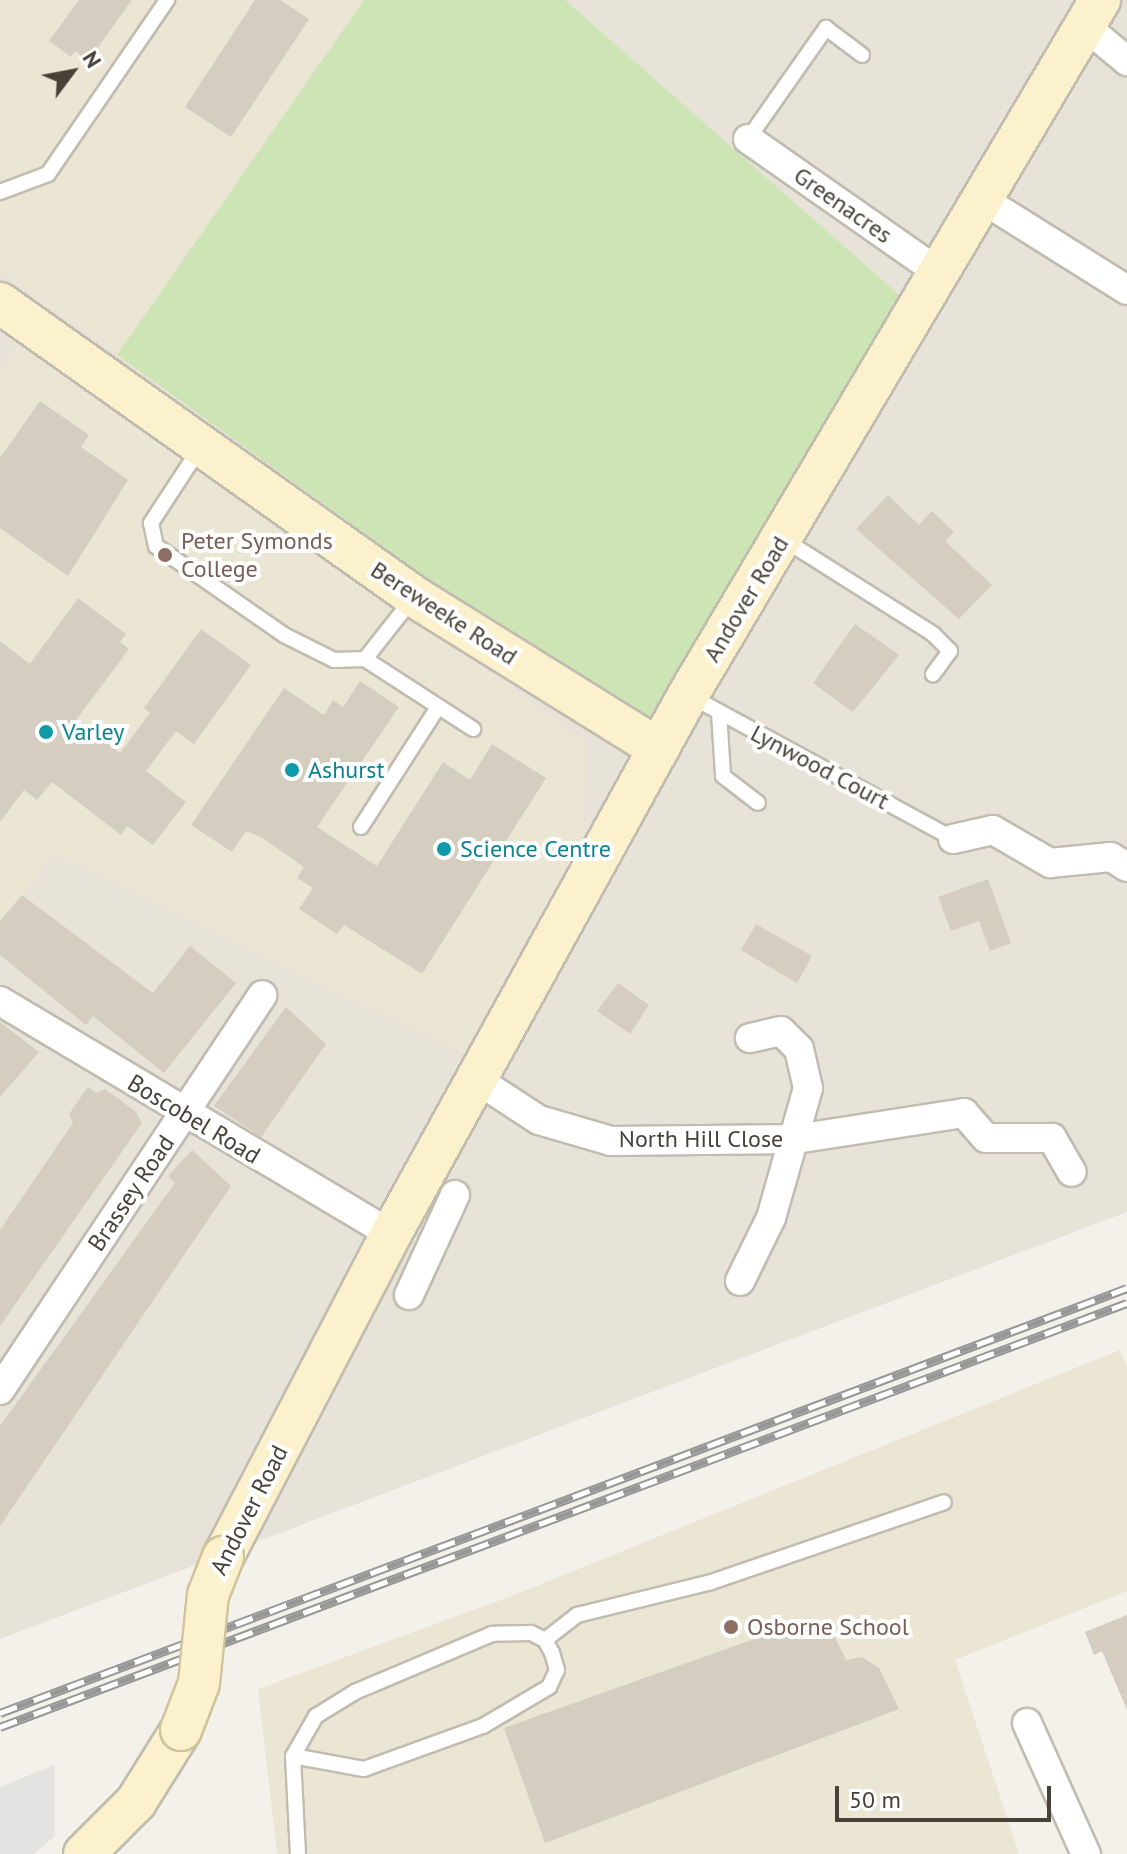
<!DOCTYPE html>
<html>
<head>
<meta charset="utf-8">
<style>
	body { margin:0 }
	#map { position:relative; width:1127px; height:1854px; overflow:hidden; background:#f3f1e9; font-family:"PT Sans",sans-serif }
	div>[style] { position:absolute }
	.residential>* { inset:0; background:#e7e3d8 }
	.education>* { inset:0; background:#ebe6d4 }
	.green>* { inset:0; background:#cde4b5 }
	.parking>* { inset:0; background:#e5e3e1 }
	.building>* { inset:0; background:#d4cdc0 }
	.roads { filter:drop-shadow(2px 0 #c1bcaf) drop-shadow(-2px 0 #c1bcaf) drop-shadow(0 2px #c1bcaf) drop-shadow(0 -2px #c1bcaf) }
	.service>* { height:14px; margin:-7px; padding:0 7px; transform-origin:7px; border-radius:7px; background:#fff }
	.minor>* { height:28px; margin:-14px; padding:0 14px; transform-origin:14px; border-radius:14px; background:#fff }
	.secondary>* { height:40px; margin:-20px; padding:0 20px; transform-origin:20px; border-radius:20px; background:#fbf1cc }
	.rail>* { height:9px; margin-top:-4.5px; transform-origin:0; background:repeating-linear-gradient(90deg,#fff 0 18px,#979797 0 36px); box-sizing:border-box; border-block:2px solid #979797 }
	.bridges { filter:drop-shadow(2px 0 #cfc49c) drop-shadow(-2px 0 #cfc49c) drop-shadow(0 2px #cfc49c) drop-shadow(0 -2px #cfc49c) }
	.secondary-bridge>* { height:40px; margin:-20px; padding:0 20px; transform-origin:20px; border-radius:20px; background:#fbf1cc }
	.dots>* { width:22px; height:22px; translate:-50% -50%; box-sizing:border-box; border:4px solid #fff; border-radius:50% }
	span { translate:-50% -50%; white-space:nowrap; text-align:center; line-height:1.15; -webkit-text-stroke:8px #fff; paint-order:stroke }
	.street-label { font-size:24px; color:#474138 }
	.education-label { font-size:24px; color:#785e54 }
	.left { translate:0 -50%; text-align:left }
	.culture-label { font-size:24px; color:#0d838f }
	.north { position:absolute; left:32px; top:32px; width:80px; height:80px; -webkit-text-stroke:6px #fff; paint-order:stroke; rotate:58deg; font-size:22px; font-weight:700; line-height:32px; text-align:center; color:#474138 }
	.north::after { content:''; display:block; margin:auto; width:28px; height:36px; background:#474138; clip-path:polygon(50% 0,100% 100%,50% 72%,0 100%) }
	.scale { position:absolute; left:835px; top:1786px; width:216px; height:36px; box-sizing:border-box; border:4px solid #474138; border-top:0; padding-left:10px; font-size:24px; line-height:28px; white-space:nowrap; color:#474138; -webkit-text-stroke:6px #fff; paint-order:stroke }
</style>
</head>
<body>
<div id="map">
	<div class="residential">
		<div style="clip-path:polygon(0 0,1127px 0,1127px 1212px,0 1639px)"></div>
	</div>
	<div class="education">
		<div style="clip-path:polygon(0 0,555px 0,640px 732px,0 271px)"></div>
		<div style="clip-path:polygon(26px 335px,586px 742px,583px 841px,465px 1054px,54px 854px,0 929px,0 369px)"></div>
		<div style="clip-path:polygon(1120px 1350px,1127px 1367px,1127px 1591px,955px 1660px,1019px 1854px,277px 1854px,258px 1689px,514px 1595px)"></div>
	</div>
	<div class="green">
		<div style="clip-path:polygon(364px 0,565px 0,906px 301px,640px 732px,117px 355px)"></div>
	</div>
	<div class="parking">
		<div style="clip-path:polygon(55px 1765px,55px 1836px,34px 1854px,0 1854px,0 1787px)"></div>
	</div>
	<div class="building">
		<div style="clip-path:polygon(79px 0,132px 0,88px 61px,75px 51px,71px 57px,49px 41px)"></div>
		<div style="clip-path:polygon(255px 0,280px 0,309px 19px,231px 137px,185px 107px)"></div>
		<div style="clip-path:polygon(40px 401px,89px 435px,81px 447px,128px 480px,68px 576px,0 528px,0 458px)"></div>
		<div style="clip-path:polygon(888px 495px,919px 525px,932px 511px,954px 532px,945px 541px,992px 585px,959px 619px,856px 529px)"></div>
		<div style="clip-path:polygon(78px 598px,126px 634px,120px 642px,129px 649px,76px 720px,120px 753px,150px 713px,144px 708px,201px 629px,251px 665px,194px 744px,176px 731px,146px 771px,186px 802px,153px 845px,127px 826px,121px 835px,52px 782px,37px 800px,24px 790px,0 822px,0 641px,30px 664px)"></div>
		<div style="clip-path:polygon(855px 624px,899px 655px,853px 712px,813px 683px)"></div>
		<div style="clip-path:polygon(360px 681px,399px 707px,317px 827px,377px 866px,443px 762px,470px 780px,492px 744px,546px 778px,422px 974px,344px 925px,337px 934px,299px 909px,313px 888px,297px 878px,304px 867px,261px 837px,246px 831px,232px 852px,191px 825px,284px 688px,324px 715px,333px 700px,343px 707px)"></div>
		<div style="clip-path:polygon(988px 879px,1011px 943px,990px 951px,979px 921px,951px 931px,938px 897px)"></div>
		<div style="clip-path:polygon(22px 895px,153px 993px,190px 946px,236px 983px,164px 1073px,93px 1016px,86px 1025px,0 955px,0 921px)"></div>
		<div style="clip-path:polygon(756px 924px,812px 956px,797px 983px,741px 950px)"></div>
		<div style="clip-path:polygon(618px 983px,649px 1005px,630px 1034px,597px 1011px)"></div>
		<div style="clip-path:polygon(286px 1007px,326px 1044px,261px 1137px,214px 1106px)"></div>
		<div style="clip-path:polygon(0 1022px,39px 1052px,0 1097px)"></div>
		<div style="clip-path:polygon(88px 1087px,97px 1093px,105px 1089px,136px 1112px,142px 1123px,0 1326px,0 1230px,73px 1123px,69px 1114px)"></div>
		<div style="clip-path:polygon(192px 1150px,231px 1186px,0 1526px,0 1426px,175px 1183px,168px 1176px)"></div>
		<div style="clip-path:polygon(1127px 1615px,1127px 1710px,1102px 1651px,1094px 1655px,1085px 1632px)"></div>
		<div style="clip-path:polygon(827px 1621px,846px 1660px,862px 1657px,879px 1668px,899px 1709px,545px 1843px,504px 1728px,799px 1623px,802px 1629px)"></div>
	</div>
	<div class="roads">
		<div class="service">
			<div style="left:748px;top:139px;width:136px;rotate:-54.9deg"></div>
			<div style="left:826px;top:28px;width:45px;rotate:36.9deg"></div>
			<div style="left:0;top:192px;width:51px;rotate:-20.6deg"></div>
			<div style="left:48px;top:174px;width:211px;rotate:-55.6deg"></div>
			<div style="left:200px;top:448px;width:90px;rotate:123.2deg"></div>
			<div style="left:151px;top:523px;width:24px;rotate:78deg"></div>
			<div style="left:156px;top:546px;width:156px;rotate:34.8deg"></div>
			<div style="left:284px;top:635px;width:56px;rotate:26.6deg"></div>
			<div style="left:334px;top:660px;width:31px;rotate:-2deg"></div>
			<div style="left:365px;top:659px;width:79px;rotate:-51.7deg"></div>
			<div style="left:783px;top:539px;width:178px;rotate:32.3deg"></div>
			<div style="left:933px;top:634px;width:24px;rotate:45deg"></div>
			<div style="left:950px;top:651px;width:29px;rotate:126deg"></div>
			<div style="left:365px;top:659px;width:129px;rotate:32.9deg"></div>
			<div style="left:692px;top:697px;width:297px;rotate:28.5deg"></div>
			<div style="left:719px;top:712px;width:64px;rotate:86.4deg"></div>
			<div style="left:723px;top:776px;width:44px;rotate:37.6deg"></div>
			<div style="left:361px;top:827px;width:143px;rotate:-57.3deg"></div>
			<div style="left:545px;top:1640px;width:41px;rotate:-38deg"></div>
			<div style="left:577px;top:1615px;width:138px;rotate:-13.8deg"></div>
			<div style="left:711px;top:1582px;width:246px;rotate:-18.9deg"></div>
			<div style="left:293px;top:1756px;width:72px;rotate:10.4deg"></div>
			<div style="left:364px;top:1769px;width:127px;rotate:-19.9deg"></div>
			<div style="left:483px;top:1726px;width:77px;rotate:-30.6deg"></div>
			<div style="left:549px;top:1687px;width:19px;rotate:-65deg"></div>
			<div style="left:557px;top:1670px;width:18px;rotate:-106deg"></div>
			<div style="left:552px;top:1653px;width:15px;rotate:-118deg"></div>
			<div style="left:545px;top:1640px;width:16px;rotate:-153deg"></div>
			<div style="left:531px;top:1633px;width:39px;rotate:179deg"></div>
			<div style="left:492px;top:1634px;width:149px;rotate:157.1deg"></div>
			<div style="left:355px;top:1692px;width:46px;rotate:148.4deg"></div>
			<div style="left:316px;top:1716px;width:46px;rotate:119.9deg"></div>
			<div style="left:293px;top:1756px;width:98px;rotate:87.1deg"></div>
		</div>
		<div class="minor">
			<div style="left:1085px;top:26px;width:55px;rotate:39.8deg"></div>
			<div style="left:748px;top:139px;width:232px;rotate:35deg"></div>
			<div style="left:982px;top:199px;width:171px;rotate:32.1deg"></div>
			<div style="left:953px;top:839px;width:41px;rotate:-12.7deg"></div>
			<div style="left:993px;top:830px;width:66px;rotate:30.1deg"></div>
			<div style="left:1050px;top:863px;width:61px;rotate:-5.6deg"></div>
			<div style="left:1111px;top:857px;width:19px;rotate:32deg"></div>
			<div style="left:0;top:1001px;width:455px;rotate:30.8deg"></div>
			<div style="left:476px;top:1079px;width:75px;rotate:33.1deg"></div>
			<div style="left:539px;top:1120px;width:75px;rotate:16.3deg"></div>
			<div style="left:611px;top:1141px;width:185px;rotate:-0.6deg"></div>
			<div style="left:796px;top:1139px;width:170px;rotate:-8.8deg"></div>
			<div style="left:964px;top:1113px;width:33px;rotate:49deg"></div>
			<div style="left:986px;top:1138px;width:66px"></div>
			<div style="left:1052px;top:1138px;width:39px;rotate:60deg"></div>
			<div style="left:740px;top:1281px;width:70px;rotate:-63.8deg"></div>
			<div style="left:771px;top:1218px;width:135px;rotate:-74.1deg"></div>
			<div style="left:808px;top:1088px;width:40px;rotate:-103deg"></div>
			<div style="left:799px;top:1049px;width:25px;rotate:-135deg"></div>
			<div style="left:781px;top:1031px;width:32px;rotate:167deg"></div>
			<div style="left:409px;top:1295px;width:110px;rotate:-65.3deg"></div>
			<div style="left:0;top:1390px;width:474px;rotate:-56.4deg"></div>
			<div style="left:1027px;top:1723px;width:144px;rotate:65.8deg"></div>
		</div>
		<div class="secondary">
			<div style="left:0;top:303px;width:509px;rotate:35.32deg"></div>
			<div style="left:415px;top:597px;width:287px;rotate:31.9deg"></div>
			<div style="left:223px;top:1557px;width:364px;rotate:-62.5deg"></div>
			<div style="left:391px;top:1234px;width:615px;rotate:-61.14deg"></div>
			<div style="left:688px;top:695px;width:808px;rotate:-59.34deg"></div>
			<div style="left:84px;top:1854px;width:74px;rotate:-45deg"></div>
			<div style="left:136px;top:1802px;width:85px;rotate:-58deg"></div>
		</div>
	</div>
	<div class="rail">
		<div style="left:0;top:1713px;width:1204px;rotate:-20.66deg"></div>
		<div style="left:0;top:1727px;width:1204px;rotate:-20.62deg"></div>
	</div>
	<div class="bridges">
		<div class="secondary-bridge">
			<div style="left:181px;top:1730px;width:50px;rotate:-69deg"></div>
			<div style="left:199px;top:1683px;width:88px;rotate:-84.2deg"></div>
			<div style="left:208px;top:1595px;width:41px;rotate:-68.5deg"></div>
		</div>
	</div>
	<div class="dots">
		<div style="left:165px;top:555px;background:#8d6e63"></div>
		<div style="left:46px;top:732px;background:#0f9aa8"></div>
		<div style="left:292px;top:770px;background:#0f9aa8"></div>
		<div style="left:444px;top:849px;background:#0f9aa8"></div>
		<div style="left:731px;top:1627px;background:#8d6e63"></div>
	</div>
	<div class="street-label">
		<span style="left:843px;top:205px;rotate:35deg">Greenacres</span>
		<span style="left:746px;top:599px;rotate:-59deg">Andover Road</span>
		<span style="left:444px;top:613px;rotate:33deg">Bereweeke Road</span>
		<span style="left:820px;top:767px;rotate:28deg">Lynwood Court</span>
		<span style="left:194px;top:1119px;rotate:31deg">Boscobel Road</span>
		<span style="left:701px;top:1139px">North Hill Close</span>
		<span style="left:131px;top:1193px;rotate:-56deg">Brassey Road</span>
		<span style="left:249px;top:1510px;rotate:-63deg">Andover Road</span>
	</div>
	<div class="education-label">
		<span class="left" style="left:181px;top:555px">Peter Symonds<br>College</span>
		<span class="left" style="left:747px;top:1627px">Osborne School</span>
	</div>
	<div class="culture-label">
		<span class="left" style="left:62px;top:732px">Varley</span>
		<span class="left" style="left:308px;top:770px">Ashurst</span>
		<span class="left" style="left:460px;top:849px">Science Centre</span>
	</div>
	<div class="north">N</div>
	<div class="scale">50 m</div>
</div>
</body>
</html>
